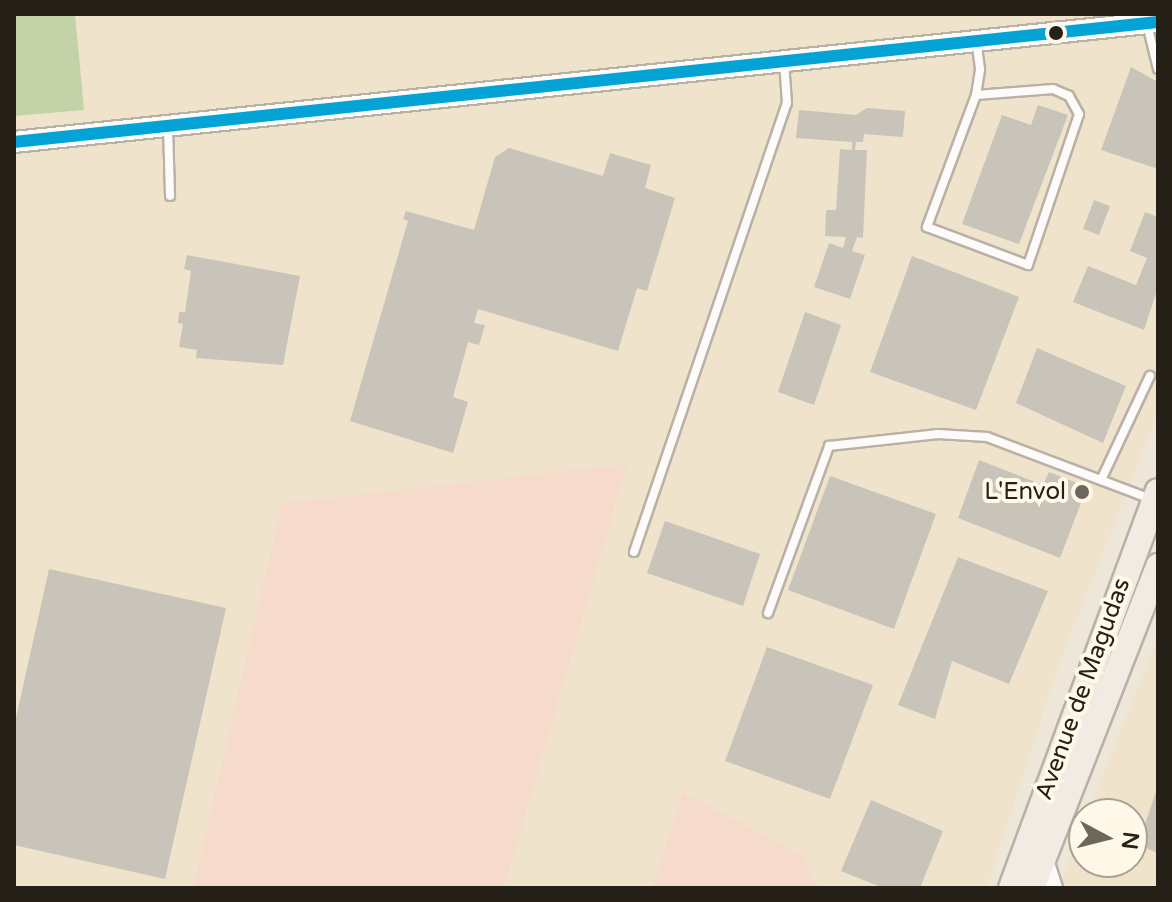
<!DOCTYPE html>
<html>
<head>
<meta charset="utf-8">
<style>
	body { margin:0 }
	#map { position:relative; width:1172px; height:902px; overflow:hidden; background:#eee6d8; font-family:"Varela Round",sans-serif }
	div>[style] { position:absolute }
	.built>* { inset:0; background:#efe3cb }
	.green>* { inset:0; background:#f6dbcc }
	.water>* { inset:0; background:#c3d3a7 }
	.building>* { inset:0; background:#c8c4b9 }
	.roads { filter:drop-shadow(2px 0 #b8b1a6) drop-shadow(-2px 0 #b8b1a6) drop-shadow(0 2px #b8b1a6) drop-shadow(0 -2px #b8b1a6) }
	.service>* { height:8px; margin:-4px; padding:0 4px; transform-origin:4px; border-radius:4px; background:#fcfbf9 }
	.minor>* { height:16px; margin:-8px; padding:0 8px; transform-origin:8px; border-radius:8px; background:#fcfbf9 }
	.tertiary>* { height:20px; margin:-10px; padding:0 10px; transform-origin:10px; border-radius:10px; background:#fcfbf9 }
	.primary>* { height:24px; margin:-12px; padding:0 12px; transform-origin:12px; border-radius:12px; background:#f2ebe3 }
	.bus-1>* { height:12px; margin:-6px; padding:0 6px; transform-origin:6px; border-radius:6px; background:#04a3d6 }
	.dots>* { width:22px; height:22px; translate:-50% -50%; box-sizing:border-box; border:4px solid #fff8e8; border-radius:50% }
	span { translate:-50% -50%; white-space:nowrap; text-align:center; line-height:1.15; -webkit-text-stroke:8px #fff8e8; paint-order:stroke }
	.poi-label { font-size:24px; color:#262118 }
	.right { translate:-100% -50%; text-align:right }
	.street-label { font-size:24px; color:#262118 }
	.frame { position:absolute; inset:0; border:16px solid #262118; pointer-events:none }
	.north { position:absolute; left:1068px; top:798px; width:80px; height:80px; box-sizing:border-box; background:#fff8e8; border:2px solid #a8a295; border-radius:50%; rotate:97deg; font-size:22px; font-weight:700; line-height:32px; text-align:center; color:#262118 }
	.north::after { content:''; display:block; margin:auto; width:28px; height:36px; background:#6c665b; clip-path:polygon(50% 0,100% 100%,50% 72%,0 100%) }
</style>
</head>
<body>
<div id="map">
	<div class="built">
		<div style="clip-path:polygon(14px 14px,1158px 14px,1158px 413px,1057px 669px,987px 888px,818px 888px,801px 855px,683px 793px,652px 888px,504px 888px,626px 464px,282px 503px,193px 888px,14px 888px)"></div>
		<div style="clip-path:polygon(1158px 637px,1158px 888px,1058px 888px,1084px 822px,1084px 862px,1132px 862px,1132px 814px,1087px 814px)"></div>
	</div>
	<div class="green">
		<div style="clip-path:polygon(627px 464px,504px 888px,193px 888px,282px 503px)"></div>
		<div style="clip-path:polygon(683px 792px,802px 855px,818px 888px,652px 888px)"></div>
	</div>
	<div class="water">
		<div style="clip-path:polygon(14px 14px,75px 14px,84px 110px,14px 116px)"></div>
	</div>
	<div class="building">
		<div style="clip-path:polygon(1131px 67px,1158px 82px,1158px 169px,1101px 150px)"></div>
		<div style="clip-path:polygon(1038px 105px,1068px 115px,1019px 244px,962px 224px,1002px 115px,1031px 125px)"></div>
		<div style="clip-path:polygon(867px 108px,905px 111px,903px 137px,864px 134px,863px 142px,856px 142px,855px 150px,867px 150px,863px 238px,857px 237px,852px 251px,865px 255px,850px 299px,814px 287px,829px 243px,843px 248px,846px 237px,825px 236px,826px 210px,836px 210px,840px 149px,852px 150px,852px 142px,796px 138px,799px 110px,856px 115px)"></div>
		<div style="clip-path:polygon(509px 148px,603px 176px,610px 153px,651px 165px,645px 188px,675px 198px,647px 291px,637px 288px,618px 351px,478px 309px,474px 323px,485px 325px,479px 345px,468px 342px,453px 397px,468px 402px,453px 453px,350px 421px,408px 221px,403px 219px,406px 211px,474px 230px,495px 157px)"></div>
		<div style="clip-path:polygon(1094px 200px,1110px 206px,1099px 235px,1083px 229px)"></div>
		<div style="clip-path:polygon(1145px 212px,1158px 217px,1158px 287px,1144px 330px,1073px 302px,1088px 266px,1136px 285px,1147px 258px,1130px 251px)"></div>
		<div style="clip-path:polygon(187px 255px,300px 276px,283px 365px,196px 358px,197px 350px,179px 347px,183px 324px,178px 323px,179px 312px,185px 312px,191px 271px,184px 269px)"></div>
		<div style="clip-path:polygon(912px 256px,1019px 297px,976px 410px,870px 372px)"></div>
		<div style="clip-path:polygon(805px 312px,841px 325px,814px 405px,778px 392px)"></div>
		<div style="clip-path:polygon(1037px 348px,1126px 386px,1103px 443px,1016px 403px)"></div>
		<div style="clip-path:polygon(979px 460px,1043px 485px,1049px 472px,1087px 487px,1060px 558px,958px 518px)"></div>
		<div style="clip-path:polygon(830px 476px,936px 514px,894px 629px,788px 590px)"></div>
		<div style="clip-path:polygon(665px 521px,760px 554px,743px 606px,647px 573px)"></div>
		<div style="clip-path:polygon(958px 557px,1048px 591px,1009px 684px,952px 661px,935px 719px,898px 705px)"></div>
		<div style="clip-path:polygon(49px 569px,226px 608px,165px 879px,14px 845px,14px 727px)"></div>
		<div style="clip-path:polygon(767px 647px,873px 685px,830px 799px,725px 761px)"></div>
		<div style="clip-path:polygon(1158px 786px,1158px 853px,1138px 845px)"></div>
		<div style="clip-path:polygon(871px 800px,943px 831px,920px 888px,883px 888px,841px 871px)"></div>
	</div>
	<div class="roads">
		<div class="service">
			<div style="left:1147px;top:24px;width:46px;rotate:76.3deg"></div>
			<div style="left:976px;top:40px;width:30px;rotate:82deg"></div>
			<div style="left:980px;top:70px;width:25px;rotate:99deg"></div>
			<div style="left:976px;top:95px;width:141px;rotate:110.4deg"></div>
			<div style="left:927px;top:227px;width:108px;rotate:20.6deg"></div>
			<div style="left:1028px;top:265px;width:159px;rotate:-71.3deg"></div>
			<div style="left:1079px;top:114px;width:21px;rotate:-119deg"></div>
			<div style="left:1069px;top:96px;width:17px;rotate:-156deg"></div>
			<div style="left:1053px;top:89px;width:77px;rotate:175.5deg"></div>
			<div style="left:168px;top:127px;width:69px;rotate:88.3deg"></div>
			<div style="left:1101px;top:480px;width:115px;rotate:-64.8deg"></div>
			<div style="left:634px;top:552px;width:474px;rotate:-71.2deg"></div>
			<div style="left:787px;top:103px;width:42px;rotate:-94.1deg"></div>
			<div style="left:768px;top:613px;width:178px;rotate:-69.9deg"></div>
			<div style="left:829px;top:446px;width:110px;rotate:-6.3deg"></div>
			<div style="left:938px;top:434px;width:49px;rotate:3.5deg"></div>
			<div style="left:987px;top:437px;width:178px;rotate:20.7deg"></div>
		</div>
		<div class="minor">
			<div style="left:1044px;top:857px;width:33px;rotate:72deg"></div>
		</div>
		<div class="tertiary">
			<div style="left:14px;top:142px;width:1150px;rotate:-5.99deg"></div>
		</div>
		<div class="primary">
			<div style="left:1011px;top:888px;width:423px;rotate:-69.7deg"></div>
			<div style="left:1032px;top:888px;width:346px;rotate:-68.6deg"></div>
		</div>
	</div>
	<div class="bus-1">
		<div style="left:14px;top:142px;width:1150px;rotate:-5.99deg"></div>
	</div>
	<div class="dots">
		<div style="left:1056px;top:33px;background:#262118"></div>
		<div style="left:1082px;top:492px;background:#6c665b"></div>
	</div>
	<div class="poi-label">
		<span class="right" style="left:1066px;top:492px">L'Envol</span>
	</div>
	<div class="street-label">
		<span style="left:1083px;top:689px;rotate:-70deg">Avenue de Magudas</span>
	</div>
	<div class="frame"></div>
	<div class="north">N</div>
</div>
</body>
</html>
